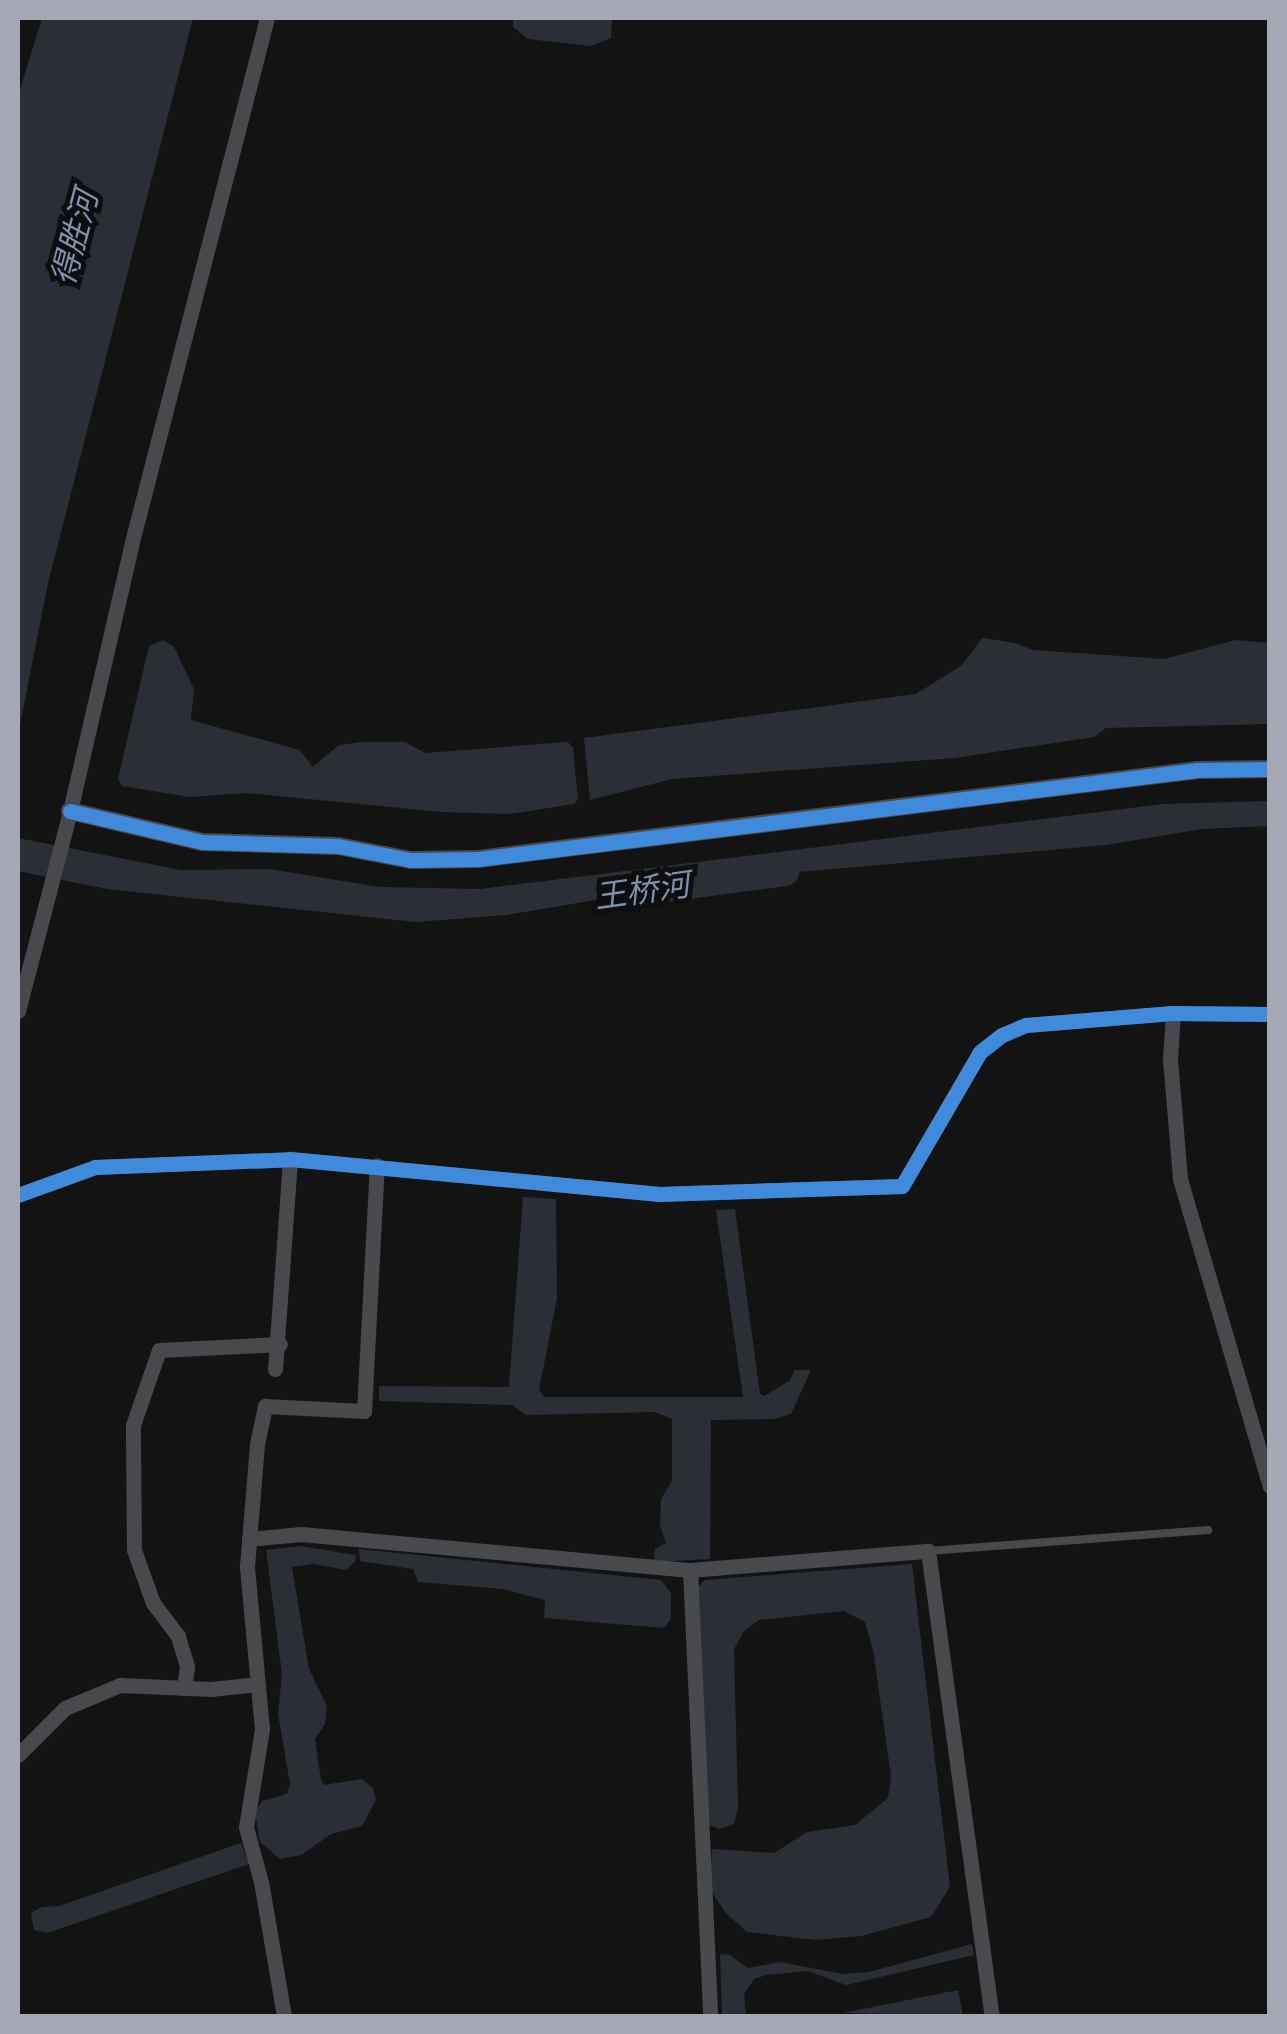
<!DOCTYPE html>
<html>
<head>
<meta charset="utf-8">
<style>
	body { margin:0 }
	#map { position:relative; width:1287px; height:2034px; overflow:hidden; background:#131314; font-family:Rubik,"Noto Sans SC",sans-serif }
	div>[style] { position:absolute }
	.water>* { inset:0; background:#2a2f36 }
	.river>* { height:30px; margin:-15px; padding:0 15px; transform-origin:15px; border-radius:15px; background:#2a2f36 }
	.service>* { height:8px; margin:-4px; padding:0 4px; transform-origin:4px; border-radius:4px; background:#48494c }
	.minor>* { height:15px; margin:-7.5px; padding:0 7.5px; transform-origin:7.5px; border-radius:7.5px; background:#48494c }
	.tertiary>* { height:18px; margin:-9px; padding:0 9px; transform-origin:9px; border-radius:9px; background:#48494c }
	.cycleway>* { height:15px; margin:-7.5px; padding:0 7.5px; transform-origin:7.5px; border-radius:7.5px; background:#408adc }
	span { translate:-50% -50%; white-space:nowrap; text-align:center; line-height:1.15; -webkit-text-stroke:10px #0e0e0f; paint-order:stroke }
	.water-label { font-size:32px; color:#7e92ad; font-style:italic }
	.frame { position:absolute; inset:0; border:20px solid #a5a8b4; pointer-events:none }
</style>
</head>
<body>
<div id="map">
	<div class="water">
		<div style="clip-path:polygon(42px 18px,193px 18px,48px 583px,18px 735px,18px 96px)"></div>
		<div style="clip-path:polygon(513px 18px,612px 18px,611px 38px,591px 46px,528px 39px,513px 27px)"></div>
		<div style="clip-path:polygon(982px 638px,1015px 643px,1033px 650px,1164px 659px,1236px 640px,1269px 643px,1269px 724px,1106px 728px,1094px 737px,954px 758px,672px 779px,590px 800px,584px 738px,916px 694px,962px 665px)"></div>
		<div style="clip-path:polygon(163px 640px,174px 647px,194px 689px,191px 720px,300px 750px,313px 767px,339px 745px,362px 742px,405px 742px,425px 753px,568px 742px,573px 748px,578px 799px,574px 804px,510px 814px,442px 812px,246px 793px,189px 797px,122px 786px,118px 779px,149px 646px)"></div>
		<div style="clip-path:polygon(1270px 801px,1269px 826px,1202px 829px,1106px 845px,719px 879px,507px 915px,416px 922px,107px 889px,18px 871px,18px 838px,181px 870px,269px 869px,380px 887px,480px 889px,1163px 804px)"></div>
		<div style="clip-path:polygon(523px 1197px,556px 1199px,557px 1298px,539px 1390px,544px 1397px,743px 1397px,716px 1210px,735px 1209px,760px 1394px,764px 1396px,789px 1381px,795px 1370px,811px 1370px,791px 1414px,774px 1419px,711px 1420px,710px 1559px,654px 1562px,655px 1549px,666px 1543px,660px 1526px,661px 1499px,672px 1481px,672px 1419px,655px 1412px,526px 1415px,512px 1405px,379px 1401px,379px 1386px,509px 1387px)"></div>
		<div style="clip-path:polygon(300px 1546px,355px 1555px,356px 1561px,346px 1570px,314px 1564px,292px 1567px,309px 1669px,327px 1706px,325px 1724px,315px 1739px,321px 1780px,324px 1785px,362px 1779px,373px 1788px,376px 1800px,362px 1826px,331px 1834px,301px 1855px,280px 1859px,260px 1842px,255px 1812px,262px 1801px,287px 1794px,290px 1784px,278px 1714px,282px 1674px,266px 1550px)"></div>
		<div style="clip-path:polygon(359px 1549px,661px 1580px,671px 1593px,671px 1619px,664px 1628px,544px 1618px,545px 1600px,502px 1589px,418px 1582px,413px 1569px,360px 1561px)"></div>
		<div style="clip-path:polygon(912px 1564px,950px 1887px,931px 1917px,861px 1936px,816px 1940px,747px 1932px,725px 1912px,710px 1889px,712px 1849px,774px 1853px,807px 1832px,855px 1825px,888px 1798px,891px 1776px,873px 1650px,865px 1622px,844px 1611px,759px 1620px,744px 1631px,734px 1649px,738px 1808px,734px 1824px,719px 1829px,707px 1824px,696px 1589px,705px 1580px)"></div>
		<div style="clip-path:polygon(241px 1843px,249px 1864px,47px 1933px,34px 1930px,31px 1913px,42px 1907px,59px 1906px)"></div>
		<div style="clip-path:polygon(972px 1944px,974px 1955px,846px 1985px,808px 1971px,766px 1975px,754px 1979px,744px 1994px,746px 2016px,722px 2016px,720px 1954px,730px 1955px,748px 1968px,780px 1962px,843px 1974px,869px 1972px)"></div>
		<div style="clip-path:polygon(958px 1990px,963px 2016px,843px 2013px)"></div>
	</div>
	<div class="river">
		<div style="left:637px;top:891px;width:149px;rotate:-7.7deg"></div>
	</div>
	<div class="service">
		<div style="left:928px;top:1551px;width:281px;rotate:-4.3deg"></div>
	</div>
	<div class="minor">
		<div style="left:18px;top:1011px;width:207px;rotate:-75.4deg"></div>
		<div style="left:70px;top:811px;width:280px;rotate:-77deg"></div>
		<div style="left:133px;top:538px;width:537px;rotate:-75.55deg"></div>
		<div style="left:1173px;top:1013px;width:46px;rotate:93.7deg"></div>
		<div style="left:1170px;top:1059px;width:120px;rotate:85.2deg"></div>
		<div style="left:1180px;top:1179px;width:320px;rotate:73.7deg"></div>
		<div style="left:18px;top:1195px;width:82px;rotate:-20deg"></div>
		<div style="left:95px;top:1167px;width:195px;rotate:-2.3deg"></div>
		<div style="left:290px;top:1159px;width:371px;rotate:5.4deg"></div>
		<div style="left:659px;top:1194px;width:243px;rotate:-1.9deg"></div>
		<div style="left:902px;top:1186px;width:155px;rotate:-59.8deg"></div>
		<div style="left:980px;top:1052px;width:28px;rotate:-38deg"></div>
		<div style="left:1002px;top:1035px;width:26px;rotate:-23deg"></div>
		<div style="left:1026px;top:1025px;width:147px;rotate:-4.7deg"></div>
		<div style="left:1173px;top:1013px;width:97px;rotate:0.6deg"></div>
		<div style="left:275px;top:1369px;width:211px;rotate:-85.9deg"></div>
		<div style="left:249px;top:1539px;width:52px;rotate:-5.5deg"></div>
		<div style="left:301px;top:1534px;width:391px;rotate:5.3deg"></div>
		<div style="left:690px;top:1570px;width:239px;rotate:-4.6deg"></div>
		<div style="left:928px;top:1551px;width:469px;rotate:82.2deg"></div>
		<div style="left:690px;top:1570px;width:446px;rotate:87.4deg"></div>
		<div style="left:184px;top:1688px;width:22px;rotate:-82deg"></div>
		<div style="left:187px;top:1666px;width:31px;rotate:-107deg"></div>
		<div style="left:178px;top:1636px;width:41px;rotate:-127.1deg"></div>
		<div style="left:153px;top:1603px;width:56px;rotate:-109.7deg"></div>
		<div style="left:134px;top:1550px;width:125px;rotate:-90.5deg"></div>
		<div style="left:133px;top:1425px;width:79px;rotate:-70.9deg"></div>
		<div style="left:159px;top:1350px;width:121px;rotate:-2.8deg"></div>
		<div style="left:18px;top:1755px;width:66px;rotate:-45deg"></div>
		<div style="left:65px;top:1708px;width:60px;rotate:-22.7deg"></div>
		<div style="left:120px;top:1685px;width:91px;rotate:2.5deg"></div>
		<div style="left:211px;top:1689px;width:47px;rotate:-6.1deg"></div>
		<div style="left:284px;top:2016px;width:136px;rotate:-99.7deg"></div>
		<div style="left:261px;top:1882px;width:57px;rotate:-105.3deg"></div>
		<div style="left:246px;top:1827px;width:99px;rotate:-80.7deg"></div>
		<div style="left:262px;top:1729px;width:164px;rotate:-95.3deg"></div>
		<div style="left:247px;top:1566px;width:122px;rotate:-85.3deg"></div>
		<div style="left:257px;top:1444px;width:39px;rotate:-78deg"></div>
		<div style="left:265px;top:1406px;width:99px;rotate:2.9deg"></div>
		<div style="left:364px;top:1411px;width:246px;rotate:-87deg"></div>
	</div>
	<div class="tertiary">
		<div style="left:70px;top:811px;width:136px;rotate:13.2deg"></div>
		<div style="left:202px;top:842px;width:136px;rotate:1.7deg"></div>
		<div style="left:338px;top:846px;width:74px;rotate:10.9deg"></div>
		<div style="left:411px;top:860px;width:67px;rotate:-0.9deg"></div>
		<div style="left:478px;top:859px;width:725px;rotate:-7.05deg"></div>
		<div style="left:1198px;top:770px;width:72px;rotate:-0.8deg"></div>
	</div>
	<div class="cycleway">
		<div style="left:70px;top:811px;width:136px;rotate:13.2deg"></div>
		<div style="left:202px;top:842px;width:136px;rotate:1.7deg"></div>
		<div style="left:338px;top:846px;width:74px;rotate:10.9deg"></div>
		<div style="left:411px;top:860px;width:67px;rotate:-0.9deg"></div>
		<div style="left:478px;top:859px;width:725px;rotate:-7.05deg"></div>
		<div style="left:1198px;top:770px;width:72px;rotate:-0.8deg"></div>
		<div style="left:18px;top:1195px;width:82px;rotate:-20deg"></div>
		<div style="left:95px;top:1167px;width:195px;rotate:-2.3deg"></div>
		<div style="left:290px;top:1159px;width:371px;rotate:5.4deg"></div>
		<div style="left:659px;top:1194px;width:243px;rotate:-1.9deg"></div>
		<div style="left:902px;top:1186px;width:155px;rotate:-59.8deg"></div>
		<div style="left:980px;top:1052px;width:28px;rotate:-38deg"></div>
		<div style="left:1002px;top:1035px;width:26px;rotate:-23deg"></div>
		<div style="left:1026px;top:1025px;width:147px;rotate:-4.7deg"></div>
		<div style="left:1173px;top:1013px;width:97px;rotate:0.6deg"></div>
	</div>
	<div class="water-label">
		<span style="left:75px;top:238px;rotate:-75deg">得胜河</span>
		<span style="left:642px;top:891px;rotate:-8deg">王桥河</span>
	</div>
	<div class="frame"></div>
</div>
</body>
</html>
